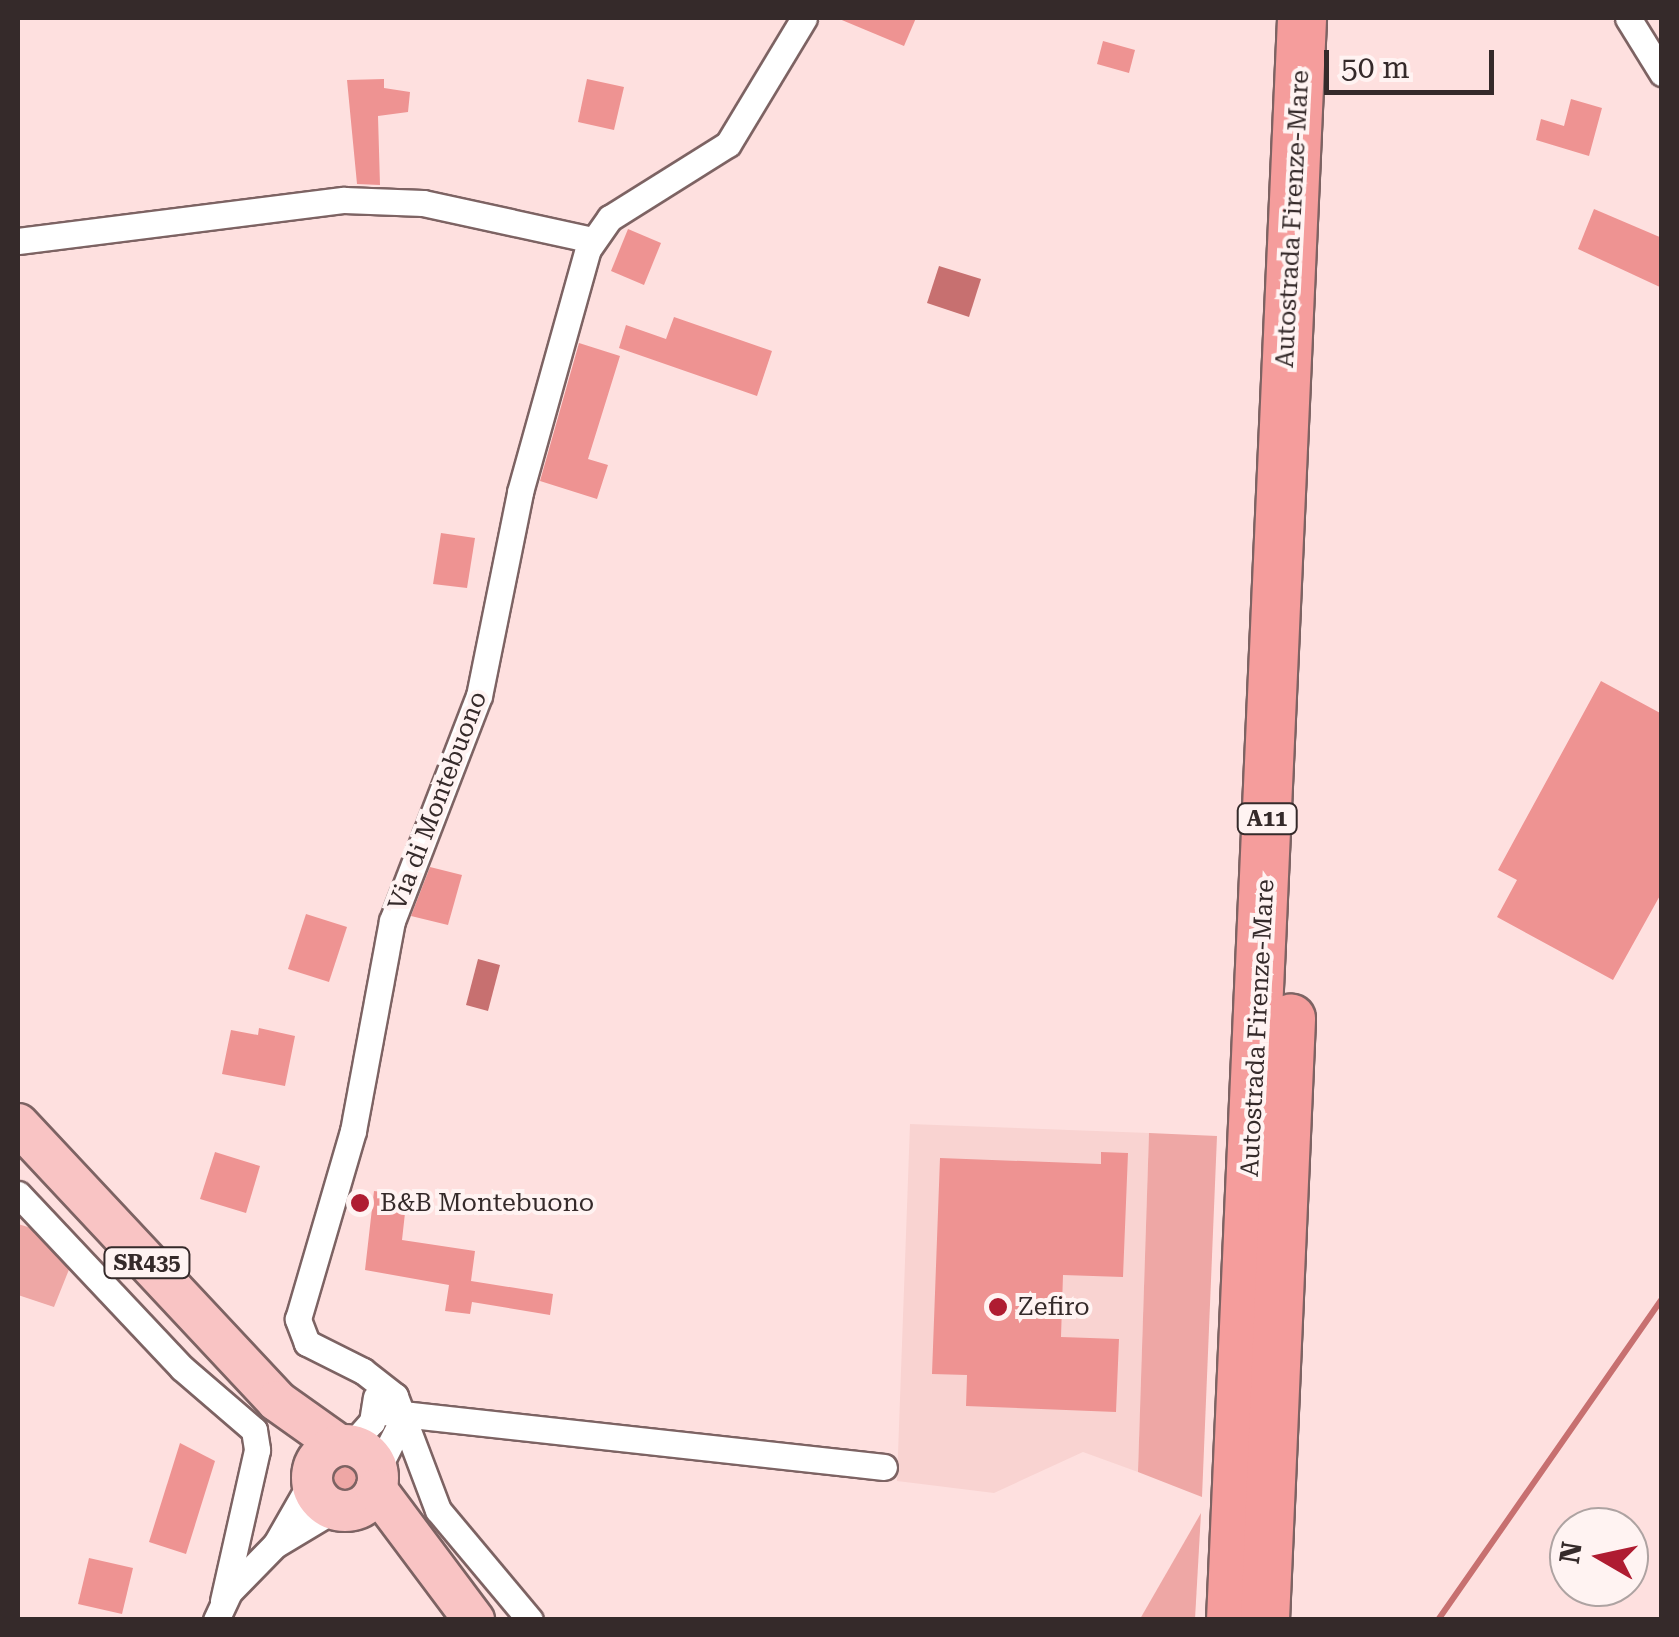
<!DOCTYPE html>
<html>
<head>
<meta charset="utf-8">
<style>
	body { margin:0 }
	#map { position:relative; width:1679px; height:1637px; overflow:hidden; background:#fee0df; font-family:"Roboto Serif",serif }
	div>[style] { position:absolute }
	.built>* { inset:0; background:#f9d3d1 }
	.green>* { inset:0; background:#eea7a5 }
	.round { border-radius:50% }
	.water>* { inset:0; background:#c77070 }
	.stream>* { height:6px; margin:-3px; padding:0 3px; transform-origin:3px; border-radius:3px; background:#c77070 }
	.building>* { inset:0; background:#ee9392 }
	.roads { filter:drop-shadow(2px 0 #7d6363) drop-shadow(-2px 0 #7d6363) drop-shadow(0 2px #7d6363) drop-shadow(0 -2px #7d6363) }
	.street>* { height:25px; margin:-12.5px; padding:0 12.5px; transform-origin:12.5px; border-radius:12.5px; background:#fff }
	.primary>* { height:40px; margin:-20px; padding:0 20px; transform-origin:20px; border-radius:20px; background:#f9c4c4 }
	.primary>.ring { margin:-20px; padding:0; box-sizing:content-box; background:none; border:40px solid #f9c4c4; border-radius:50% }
	.highway>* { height:48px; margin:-24px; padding:0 24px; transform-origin:24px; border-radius:24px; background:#f59d9c }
	.dots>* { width:28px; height:28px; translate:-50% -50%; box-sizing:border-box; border:5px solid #fff3f2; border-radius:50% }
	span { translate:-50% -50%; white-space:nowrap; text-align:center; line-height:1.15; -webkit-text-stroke:8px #fff3f2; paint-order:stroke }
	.shield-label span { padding:2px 8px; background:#fff3f2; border:2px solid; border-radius:8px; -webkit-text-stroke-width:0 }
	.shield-label { font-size:22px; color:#352a2a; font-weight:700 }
	.street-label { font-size:25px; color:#352a2a }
	.poi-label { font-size:25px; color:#352a2a }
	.left { translate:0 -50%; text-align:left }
	.frame { position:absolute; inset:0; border:20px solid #352a2a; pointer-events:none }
	.north { position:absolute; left:1549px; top:1507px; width:100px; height:100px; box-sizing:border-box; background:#fff3f2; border:2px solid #aea3a2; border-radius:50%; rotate:279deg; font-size:28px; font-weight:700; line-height:40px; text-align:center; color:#352a2a }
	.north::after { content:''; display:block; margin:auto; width:35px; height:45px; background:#af1c31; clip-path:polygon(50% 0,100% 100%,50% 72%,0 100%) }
	.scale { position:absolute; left:1324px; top:50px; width:170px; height:45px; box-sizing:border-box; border:5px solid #352a2a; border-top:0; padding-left:12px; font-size:30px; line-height:35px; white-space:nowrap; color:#352a2a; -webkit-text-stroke:8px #fff3f2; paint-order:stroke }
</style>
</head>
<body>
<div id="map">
	<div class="built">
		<div style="clip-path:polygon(910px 1124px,1149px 1133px,1138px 1472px,1083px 1452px,994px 1493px,897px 1481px)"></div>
	</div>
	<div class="green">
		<div style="clip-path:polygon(1149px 1133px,1217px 1136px,1202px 1497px,1138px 1472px)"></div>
		<div style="clip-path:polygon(18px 1224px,51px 1234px,72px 1262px,54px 1307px,18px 1295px)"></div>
		<div class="round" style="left:322px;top:1456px;width:44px;height:44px"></div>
		<div style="clip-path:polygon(1201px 1513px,1195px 1619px,1140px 1619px)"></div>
	</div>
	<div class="water">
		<div style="clip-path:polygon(939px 266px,981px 279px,969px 317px,927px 303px)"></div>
		<div style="clip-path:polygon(478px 959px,500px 965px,488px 1011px,466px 1005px)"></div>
	</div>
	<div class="stream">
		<div style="left:1438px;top:1620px;width:391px;rotate:-55.1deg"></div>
	</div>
	<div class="building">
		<div style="clip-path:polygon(837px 18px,916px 18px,904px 46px)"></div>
		<div style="clip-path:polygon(1103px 41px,1135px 50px,1129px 73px,1097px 64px)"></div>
		<div style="clip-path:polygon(384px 79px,384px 88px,410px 92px,408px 112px,378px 116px,380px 185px,357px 184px,347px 80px)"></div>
		<div style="clip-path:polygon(587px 79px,624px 87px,614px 130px,578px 122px)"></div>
		<div style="clip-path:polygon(1571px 99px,1602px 108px,1589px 156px,1536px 140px,1541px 119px,1564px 126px)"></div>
		<div style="clip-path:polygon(1594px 209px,1662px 238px,1662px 288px,1578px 249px)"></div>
		<div style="clip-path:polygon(628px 229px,661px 243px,644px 285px,611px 271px)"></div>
		<div style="clip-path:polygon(674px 317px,772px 351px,757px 396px,619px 348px,626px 325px,666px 339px)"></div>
		<div style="clip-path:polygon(579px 343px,620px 356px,588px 459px,608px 465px,597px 499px,540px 481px)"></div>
		<div style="clip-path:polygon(441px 533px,475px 538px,467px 588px,433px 584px)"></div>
		<div style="clip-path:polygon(1601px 681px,1662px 714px,1662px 892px,1613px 980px,1497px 917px,1517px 880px,1498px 870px)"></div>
		<div style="clip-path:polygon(430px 867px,462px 875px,448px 925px,411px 916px)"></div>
		<div style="clip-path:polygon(306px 914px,347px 927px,329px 982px,288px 969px)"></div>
		<div style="clip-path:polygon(259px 1028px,295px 1036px,285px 1086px,222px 1074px,231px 1030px,258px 1035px)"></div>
		<div style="clip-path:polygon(215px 1152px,260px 1166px,246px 1213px,200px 1199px)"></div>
		<div style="clip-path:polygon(1101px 1152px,1128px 1153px,1123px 1277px,1063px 1275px,1061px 1337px,1119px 1339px,1116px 1412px,966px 1406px,967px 1375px,932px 1374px,940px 1158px,1101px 1164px)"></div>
		<div style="clip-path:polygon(374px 1191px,407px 1195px,402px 1240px,475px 1251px,471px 1281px,553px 1294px,550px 1315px,472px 1302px,470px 1314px,445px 1311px,449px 1285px,365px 1270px)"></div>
		<div style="clip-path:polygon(180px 1443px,215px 1461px,186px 1554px,149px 1542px)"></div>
		<div style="clip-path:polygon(89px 1558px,133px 1568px,122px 1614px,78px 1604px)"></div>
	</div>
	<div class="roads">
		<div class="street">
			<div style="left:1628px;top:18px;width:65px;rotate:58.3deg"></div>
			<div style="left:18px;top:241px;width:329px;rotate:-7.2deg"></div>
			<div style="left:344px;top:200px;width:79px;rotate:2.2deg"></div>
			<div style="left:423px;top:203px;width:173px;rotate:12.3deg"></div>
			<div style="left:18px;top:1194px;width:239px;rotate:46.7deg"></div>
			<div style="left:182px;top:1368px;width:95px;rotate:40.7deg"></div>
			<div style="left:254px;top:1430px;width:20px;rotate:81deg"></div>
			<div style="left:257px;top:1450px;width:155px;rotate:102.7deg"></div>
			<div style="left:375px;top:1411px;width:512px;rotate:6.28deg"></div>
			<div style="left:351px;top:1445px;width:31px;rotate:-48deg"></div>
			<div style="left:372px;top:1422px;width:25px;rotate:-81deg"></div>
			<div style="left:377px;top:1470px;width:62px;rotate:-63deg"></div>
			<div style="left:277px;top:1542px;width:70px;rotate:-60.2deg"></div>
			<div style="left:216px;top:1620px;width:31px;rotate:-65deg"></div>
			<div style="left:229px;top:1592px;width:66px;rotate:-45.6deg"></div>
			<div style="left:275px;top:1545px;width:70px;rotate:-31deg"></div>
			<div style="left:530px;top:1620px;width:143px;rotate:-129.9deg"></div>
			<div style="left:438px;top:1510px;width:122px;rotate:-110.7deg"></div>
			<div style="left:395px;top:1396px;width:41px;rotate:-142deg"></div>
			<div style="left:363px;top:1371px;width:63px;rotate:-153.4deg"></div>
			<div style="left:307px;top:1343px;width:26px;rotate:-111deg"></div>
			<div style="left:298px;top:1319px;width:196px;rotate:-73.7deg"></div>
			<div style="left:353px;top:1131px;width:214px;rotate:-79.5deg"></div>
			<div style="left:392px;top:921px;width:241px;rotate:-68.9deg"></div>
			<div style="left:479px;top:696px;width:208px;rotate:-78.6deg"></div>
			<div style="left:520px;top:492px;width:252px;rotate:-74.4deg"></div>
			<div style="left:588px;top:249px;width:38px;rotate:-55deg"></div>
			<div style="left:610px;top:218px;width:139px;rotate:-32.1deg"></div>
			<div style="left:728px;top:144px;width:147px;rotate:-58.9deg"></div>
		</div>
		<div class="primary">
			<div style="left:18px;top:1124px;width:379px;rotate:46.9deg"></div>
			<div style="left:277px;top:1401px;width:76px;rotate:35.4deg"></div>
			<div class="ring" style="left:312px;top:1445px;width:26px;height:26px"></div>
			<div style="left:376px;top:1489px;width:164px;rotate:53.2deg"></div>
		</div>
		<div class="highway">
			<div style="left:1231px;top:1620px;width:1604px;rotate:-87.46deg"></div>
			<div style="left:1265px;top:1620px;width:602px;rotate:-87.52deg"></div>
		</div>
	</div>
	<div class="dots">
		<div style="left:360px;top:1203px;background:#af1c31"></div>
		<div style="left:998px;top:1307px;background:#af1c31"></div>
	</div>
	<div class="shield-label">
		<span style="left:1267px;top:819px">A11</span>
		<span style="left:147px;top:1263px">SR435</span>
	</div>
	<div class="street-label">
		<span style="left:1293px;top:219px;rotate:-87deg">Autostrada Firenze-Mare</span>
		<span style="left:438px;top:801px;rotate:-69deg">Via di Montebuono</span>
		<span style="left:1258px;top:1028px;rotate:-87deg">Autostrada Firenze-Mare</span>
	</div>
	<div class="poi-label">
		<span class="left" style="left:380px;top:1203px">B&amp;B Montebuono</span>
		<span class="left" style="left:1018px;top:1307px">Zefiro</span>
	</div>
	<div class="frame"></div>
	<div class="north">N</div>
	<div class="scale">50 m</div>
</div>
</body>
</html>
